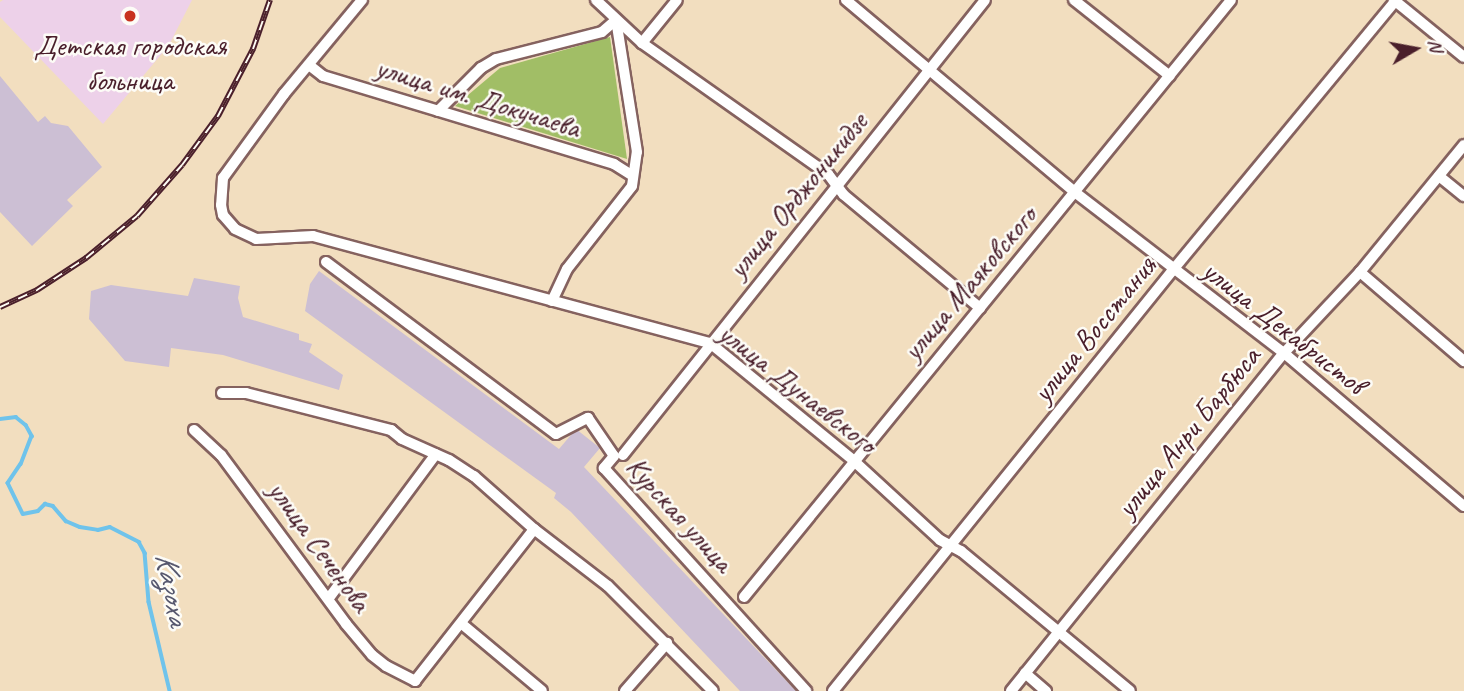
<!DOCTYPE html>
<html>
<head>
<meta charset="utf-8">
<style>
	body { margin:0 }
	#map { position:relative; width:1464px; height:691px; overflow:hidden; background:#f2debf; font-family:Caveat,sans-serif }
	div>[style] { position:absolute }
	.built>* { inset:0; background:#edd1e9 }
	.industrial>* { inset:0; background:#ccbfd4 }
	.green>* { inset:0; background:#a1be66 }
	.stream>* { height:3.5px; margin:-1.75px; padding:0 1.75px; transform-origin:1.75px; border-radius:1.75px; background:#6fc3eb }
	.roads { filter:drop-shadow(2px 0 #85625f) drop-shadow(-2px 0 #85625f) drop-shadow(0 2px #85625f) drop-shadow(0 -2px #85625f) }
	.minor>* { height:10px; margin:-5px; padding:0 5px; transform-origin:5px; border-radius:5px; background:#fff }
	.rail>* { height:6px; margin-top:-3px; transform-origin:0; background:repeating-linear-gradient(90deg,#fdfcf7 0 10px,#4a1f2b 0 20px); box-sizing:border-box; border-block:2px solid #4a1f2b }
	.dots>* { width:19px; height:19px; translate:-50% -50%; box-sizing:border-box; border:4px solid #fdfcf7; border-radius:50% }
	span { translate:-50% -50%; white-space:nowrap; text-align:center; line-height:1.15; -webkit-text-stroke:5px #fdfcf7; paint-order:stroke }
	.poi-label { font-size:30px; color:#4a1f2b }
	.street-label { font-size:30px; color:#4a1f2b }
	.water-label { font-size:32px; color:#57586e; font-style:italic }
	.north { position:absolute; left:1380px; top:14px; width:70px; height:70px; -webkit-text-stroke:5px #fdfcf7; paint-order:stroke; rotate:80deg; font-size:19px; font-weight:700; line-height:28px; text-align:center; color:#4a1f2b }
	.north::after { content:''; display:block; margin:auto; width:24px; height:32px; background:#4a1f2b; clip-path:polygon(50% 0,100% 100%,50% 72%,0 100%) }
</style>
</head>
<body>
<div id="map">
	<div class="built">
		<div style="clip-path:polygon(3px 0,192px 0,169px 45px,103px 124px,0 17px,0 2px)"></div>
	</div>
	<div class="industrial">
		<div style="clip-path:polygon(0 76px,38px 122px,45px 116px,51px 123px,68px 126px,102px 167px,67px 200px,73px 206px,32px 246px,0 212px)"></div>
		<div style="clip-path:polygon(319px 271px,559px 449px,576px 429px,600px 448px,584px 467px,796px 691px,740px 691px,571px 512px,554px 498px,556px 493px,305px 311px,310px 284px)"></div>
		<div style="clip-path:polygon(194px 278px,240px 286px,238px 298px,243px 317px,299px 334px,299px 340px,312px 344px,309px 352px,343px 375px,339px 390px,223px 355px,171px 348px,169px 367px,125px 361px,89px 319px,91px 291px,111px 285px,188px 296px)"></div>
	</div>
	<div class="green">
		<div style="clip-path:polygon(610px 37px,627px 159px,455px 106px,500px 68px)"></div>
	</div>
	<div class="stream">
		<div style="left:0;top:419px;width:16px;rotate:-7deg"></div>
		<div style="left:16px;top:417px;width:13px;rotate:39deg"></div>
		<div style="left:26px;top:425px;width:13px;rotate:61deg"></div>
		<div style="left:32px;top:436px;width:30px;rotate:111deg"></div>
		<div style="left:21px;top:464px;width:23px;rotate:124deg"></div>
		<div style="left:8px;top:483px;width:34px;rotate:64deg"></div>
		<div style="left:23px;top:514px;width:15px;rotate:-11deg"></div>
		<div style="left:38px;top:511px;width:10px;rotate:-45deg"></div>
		<div style="left:45px;top:504px;width:8px;rotate:14deg"></div>
		<div style="left:53px;top:506px;width:20px;rotate:49deg"></div>
		<div style="left:66px;top:521px;width:15px;rotate:23deg"></div>
		<div style="left:80px;top:527px;width:18px;rotate:9deg"></div>
		<div style="left:98px;top:530px;width:12px;rotate:-14deg"></div>
		<div style="left:110px;top:527px;width:33px;rotate:27deg"></div>
		<div style="left:139px;top:542px;width:13px;rotate:61deg"></div>
		<div style="left:145px;top:553px;width:49px;rotate:85.3deg"></div>
		<div style="left:149px;top:602px;width:91px;rotate:76.7deg"></div>
	</div>
	<div class="roads">
		<div class="minor">
			<div style="left:362px;top:0;width:122px;rotate:129.7deg"></div>
			<div style="left:284px;top:94px;width:104px;rotate:126deg"></div>
			<div style="left:223px;top:178px;width:27px;rotate:94deg"></div>
			<div style="left:221px;top:205px;width:10px;rotate:79deg"></div>
			<div style="left:223px;top:215px;width:18px;rotate:49deg"></div>
			<div style="left:235px;top:229px;width:23px;rotate:25deg"></div>
			<div style="left:256px;top:239px;width:57px;rotate:-3deg"></div>
			<div style="left:313px;top:236px;width:411px;rotate:15.1deg"></div>
			<div style="left:710px;top:343px;width:186px;rotate:39.3deg"></div>
			<div style="left:854px;top:461px;width:117px;rotate:42.6deg"></div>
			<div style="left:940px;top:540px;width:24px;rotate:28deg"></div>
			<div style="left:961px;top:551px;width:219px;rotate:39.6deg"></div>
			<div style="left:596px;top:0;width:63px;rotate:43.1deg"></div>
			<div style="left:642px;top:43px;width:228px;rotate:35.2deg"></div>
			<div style="left:828px;top:174px;width:26px;rotate:53deg"></div>
			<div style="left:844px;top:195px;width:177px;rotate:39.7deg"></div>
			<div style="left:846px;top:0;width:300px;rotate:40deg"></div>
			<div style="left:1076px;top:193px;width:262px;rotate:37.6deg"></div>
			<div style="left:1284px;top:353px;width:236px;rotate:40.4deg"></div>
			<div style="left:1074px;top:0;width:122px;rotate:38.4deg"></div>
			<div style="left:1394px;top:0;width:90px;rotate:39.2deg"></div>
			<div style="left:642px;top:43px;width:55px;rotate:-50.9deg"></div>
			<div style="left:309px;top:65px;width:18px;rotate:38deg"></div>
			<div style="left:323px;top:76px;width:304px;rotate:16.8deg"></div>
			<div style="left:614px;top:164px;width:22px;rotate:32deg"></div>
			<div style="left:438px;top:111px;width:61px;rotate:-45deg"></div>
			<div style="left:481px;top:68px;width:17px;rotate:-31deg"></div>
			<div style="left:496px;top:59px;width:109px;rotate:-14.3deg"></div>
			<div style="left:602px;top:32px;width:18px;rotate:-41deg"></div>
			<div style="left:1439px;top:176px;width:32px;rotate:39deg"></div>
			<div style="left:326px;top:262px;width:287px;rotate:36.8deg"></div>
			<div style="left:556px;top:434px;width:36px;rotate:-27deg"></div>
			<div style="left:588px;top:418px;width:46px;rotate:55.6deg"></div>
			<div style="left:614px;top:456px;width:16px;rotate:130deg"></div>
			<div style="left:604px;top:468px;width:301px;rotate:47.8deg"></div>
			<div style="left:1360px;top:272px;width:137px;rotate:40.6deg"></div>
			<div style="left:552px;top:301px;width:35px;rotate:-65deg"></div>
			<div style="left:567px;top:269px;width:105px;rotate:-51.9deg"></div>
			<div style="left:632px;top:186px;width:34px;rotate:-82deg"></div>
			<div style="left:637px;top:152px;width:134px;rotate:-99deg"></div>
			<div style="left:222px;top:393px;width:24px"></div>
			<div style="left:246px;top:393px;width:150px;rotate:14.3deg"></div>
			<div style="left:391px;top:430px;width:14px;rotate:39deg"></div>
			<div style="left:402px;top:439px;width:51px;rotate:24.1deg"></div>
			<div style="left:449px;top:460px;width:30px;rotate:33deg"></div>
			<div style="left:474px;top:476px;width:80px;rotate:41.5deg"></div>
			<div style="left:534px;top:529px;width:93px;rotate:37.6deg"></div>
			<div style="left:608px;top:586px;width:148px;rotate:45deg"></div>
			<div style="left:194px;top:430px;width:37px;rotate:43deg"></div>
			<div style="left:221px;top:455px;width:210px;rotate:53.5deg"></div>
			<div style="left:346px;top:624px;width:40px;rotate:50deg"></div>
			<div style="left:372px;top:655px;width:18px;rotate:38deg"></div>
			<div style="left:386px;top:666px;width:33px;rotate:27deg"></div>
			<div style="left:623px;top:455px;width:581px;rotate:-51.49deg"></div>
			<div style="left:744px;top:597px;width:770px;rotate:-50.79deg"></div>
			<div style="left:329px;top:598px;width:179px;rotate:-53.4deg"></div>
			<div style="left:462px;top:624px;width:104px;rotate:39.9deg"></div>
			<div style="left:1025px;top:673px;width:28px;rotate:41deg"></div>
			<div style="left:415px;top:681px;width:193px;rotate:-51.9deg"></div>
			<div style="left:625px;top:691px;width:64px;rotate:-48.8deg"></div>
			<div style="left:833px;top:691px;width:540px;rotate:-51.09deg"></div>
			<div style="left:1172px;top:271px;width:352px;rotate:-50.4deg"></div>
			<div style="left:1011px;top:691px;width:434px;rotate:-51.1deg"></div>
			<div style="left:1284px;top:353px;width:111px;rotate:-46.8deg"></div>
			<div style="left:1360px;top:272px;width:164px;rotate:-50.7deg"></div>
		</div>
	</div>
	<div class="rail">
		<div style="left:0;top:307px;width:41px;rotate:-24.7deg"></div>
		<div style="left:37px;top:290px;width:59px;rotate:-33.1deg"></div>
		<div style="left:86px;top:258px;width:66px;rotate:-39.5deg"></div>
		<div style="left:137px;top:216px;width:68px;rotate:-48.6deg"></div>
		<div style="left:182px;top:165px;width:61px;rotate:-53.7deg"></div>
		<div style="left:218px;top:116px;width:76px;rotate:-62.4deg"></div>
		<div style="left:253px;top:49px;width:52px;rotate:-70.9deg"></div>
	</div>
	<div class="dots">
		<div style="left:130px;top:16px;background:#c8321e"></div>
	</div>
	<div class="poi-label">
		<span style="left:130px;top:62px">Детская городская<br>больница</span>
	</div>
	<div class="street-label">
		<span style="left:478px;top:97px;rotate:17deg">улица им. Докучаева</span>
		<span style="left:797px;top:195px;rotate:-51deg">улица Орджоникидзе</span>
		<span style="left:969px;top:283px;rotate:-50deg">улица Маяковского</span>
		<span style="left:1284px;top:327px;rotate:38deg">улица Декабристов</span>
		<span style="left:1094px;top:329px;rotate:-51deg">улица Восстания</span>
		<span style="left:798px;top:388px;rotate:38deg">улица Дунаевского</span>
		<span style="left:1188px;top:432px;rotate:-51deg">улица Анри Барбюса</span>
		<span style="left:680px;top:514px;rotate:48deg">Курская улица</span>
		<span style="left:320px;top:546px;rotate:54deg">улица Сеченова</span>
	</div>
	<div class="water-label">
		<span style="left:172px;top:589px;rotate:79deg">Казоха</span>
	</div>
	<div class="north">N</div>
</div>
</body>
</html>
